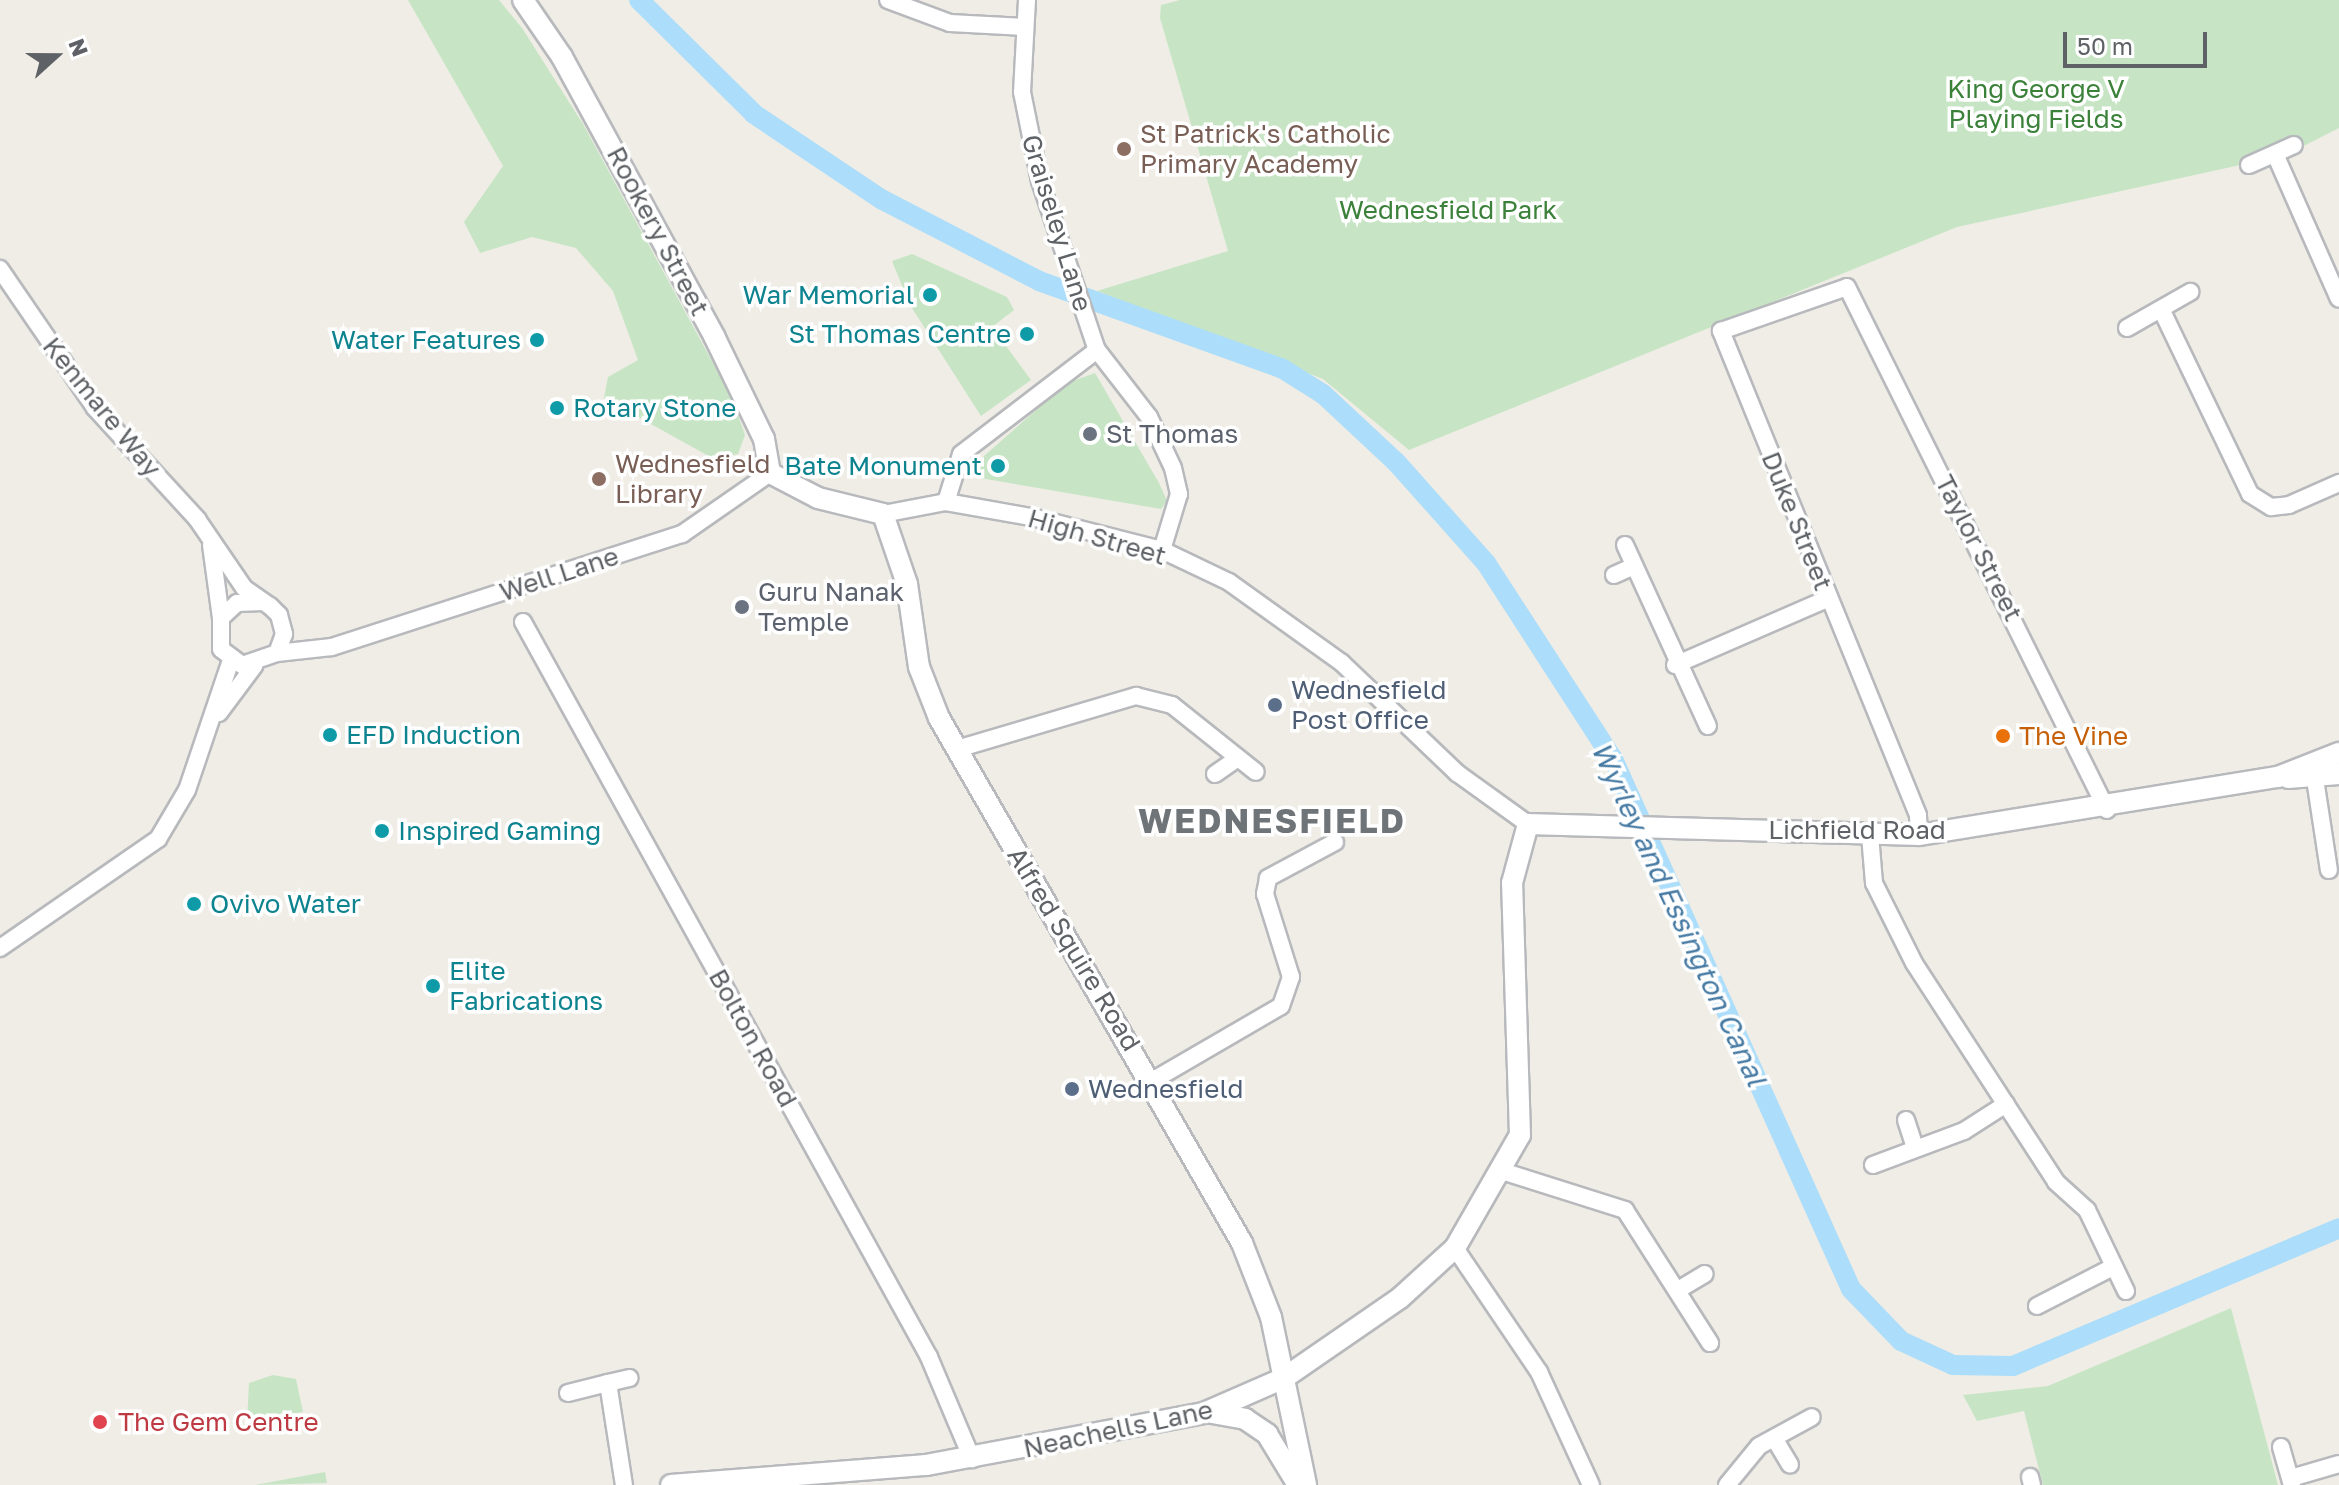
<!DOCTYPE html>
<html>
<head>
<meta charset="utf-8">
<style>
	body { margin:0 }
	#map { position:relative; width:2339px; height:1485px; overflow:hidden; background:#efede6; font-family:"Golos Text",sans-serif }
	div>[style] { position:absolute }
	.green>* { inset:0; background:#c7e5c5 }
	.canal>* { height:20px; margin:-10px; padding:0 10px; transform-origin:10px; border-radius:10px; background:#acddfa }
	.roads { filter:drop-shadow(2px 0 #b7b9bc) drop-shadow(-2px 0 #b7b9bc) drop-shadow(0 2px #b7b9bc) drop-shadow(0 -2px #b7b9bc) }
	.minor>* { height:16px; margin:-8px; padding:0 8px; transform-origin:8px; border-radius:8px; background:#fff }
	.tertiary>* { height:20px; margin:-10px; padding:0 10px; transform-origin:10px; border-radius:10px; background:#fff }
	.dots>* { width:22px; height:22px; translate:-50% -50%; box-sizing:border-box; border:4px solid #fff; border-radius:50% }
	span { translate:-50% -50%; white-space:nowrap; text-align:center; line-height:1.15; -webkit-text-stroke:7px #fff; paint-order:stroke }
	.park-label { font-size:26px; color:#3b813a }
	.education-label { font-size:26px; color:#785e54 }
	.left { translate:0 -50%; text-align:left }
	.street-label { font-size:26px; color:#5e6266 }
	.culture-label { font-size:26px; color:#0d838f }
	.right { translate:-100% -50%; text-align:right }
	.worship-label { font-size:26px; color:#5b616d }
	.service-label { font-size:26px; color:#4e5e75 }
	.food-label { font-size:26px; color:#c56008 }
	.health-label { font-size:26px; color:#be3a42 }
	.water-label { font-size:28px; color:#467aa3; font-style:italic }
	.district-label { font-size:34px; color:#6f7478; font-weight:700; letter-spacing:2px }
	.north { position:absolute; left:16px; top:16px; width:80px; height:80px; -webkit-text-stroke:6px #fff; paint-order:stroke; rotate:69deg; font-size:22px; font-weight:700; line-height:32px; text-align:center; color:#5e6266 }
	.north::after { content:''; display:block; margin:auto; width:28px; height:36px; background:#5e6266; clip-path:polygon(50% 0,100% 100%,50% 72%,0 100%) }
	.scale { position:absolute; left:2063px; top:32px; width:144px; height:36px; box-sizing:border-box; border:4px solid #5e6266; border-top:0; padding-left:10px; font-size:24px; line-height:28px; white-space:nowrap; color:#5e6266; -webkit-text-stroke:6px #fff; paint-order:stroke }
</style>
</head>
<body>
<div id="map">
	<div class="green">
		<div style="clip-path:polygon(408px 0,499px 0,522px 28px,583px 124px,732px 398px,745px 435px,738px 454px,714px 459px,604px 398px,608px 377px,638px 360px,613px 291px,576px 248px,532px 237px,480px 253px,464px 222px,503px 166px)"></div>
		<div style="clip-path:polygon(1180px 0,2339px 0,2339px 128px,2286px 155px,1957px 227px,1409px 450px,1323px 379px,1097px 291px,1228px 251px,1160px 18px,1161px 5px)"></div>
		<div style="clip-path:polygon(912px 254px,1007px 297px,1014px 310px,992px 327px,1031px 380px,981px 416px,910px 305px,892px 261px)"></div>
		<div style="clip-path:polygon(1095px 373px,1159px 483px,1167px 501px,1161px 509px,980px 478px,976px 467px,984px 456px,1067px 383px)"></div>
		<div style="clip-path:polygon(2231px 1308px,2278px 1485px,2043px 1485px,2024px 1411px,1977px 1421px,1963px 1395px,2048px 1386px)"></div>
		<div style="clip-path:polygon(273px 1375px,296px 1379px,303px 1412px,247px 1422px,249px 1383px)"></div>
		<div style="clip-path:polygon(325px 1472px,327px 1483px,255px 1485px)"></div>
	</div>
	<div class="canal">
		<div style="left:639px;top:0;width:162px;rotate:44.7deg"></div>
		<div style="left:754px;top:114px;width:153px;rotate:33.8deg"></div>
		<div style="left:881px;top:199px;width:178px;rotate:27.4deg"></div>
		<div style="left:1039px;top:281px;width:259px;rotate:19.8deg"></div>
		<div style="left:1283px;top:369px;width:47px;rotate:32deg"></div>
		<div style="left:1323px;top:394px;width:100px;rotate:43deg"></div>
		<div style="left:1396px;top:462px;width:135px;rotate:48.3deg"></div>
		<div style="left:1486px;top:563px;width:234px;rotate:57.1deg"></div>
		<div style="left:1613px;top:759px;width:581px;rotate:65.82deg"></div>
		<div style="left:1851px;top:1289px;width:72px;rotate:46.1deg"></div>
		<div style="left:1901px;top:1341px;width:57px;rotate:24.8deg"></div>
		<div style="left:1953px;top:1365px;width:60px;rotate:1deg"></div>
		<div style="left:2013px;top:1366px;width:354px;rotate:-22.9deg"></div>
	</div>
	<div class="roads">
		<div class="minor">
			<div style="left:888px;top:0;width:66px;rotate:20.4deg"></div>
			<div style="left:950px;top:23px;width:75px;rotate:3.1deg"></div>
			<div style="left:1027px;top:0;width:92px;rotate:93.1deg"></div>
			<div style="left:1022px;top:92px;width:91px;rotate:78.6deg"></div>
			<div style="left:1040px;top:181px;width:178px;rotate:71.4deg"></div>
			<div style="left:1097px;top:350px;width:85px;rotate:52.2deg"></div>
			<div style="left:1149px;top:417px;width:56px;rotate:64.8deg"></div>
			<div style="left:1173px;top:468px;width:27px;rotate:77deg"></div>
			<div style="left:1179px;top:494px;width:59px;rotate:106.9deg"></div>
			<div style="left:2275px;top:154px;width:158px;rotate:66.2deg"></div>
			<div style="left:2249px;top:165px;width:49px;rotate:-24deg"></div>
			<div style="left:0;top:269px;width:168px;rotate:55.6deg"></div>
			<div style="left:95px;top:408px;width:151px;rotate:47.4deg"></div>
			<div style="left:197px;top:519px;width:83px;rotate:55.7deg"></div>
			<div style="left:244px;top:588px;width:32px;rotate:35deg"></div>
			<div style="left:270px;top:606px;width:13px;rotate:45deg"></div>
			<div style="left:279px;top:615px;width:20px;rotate:75deg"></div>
			<div style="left:284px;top:634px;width:20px;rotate:110deg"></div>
			<div style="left:277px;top:653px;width:37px;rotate:161deg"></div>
			<div style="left:242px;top:665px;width:26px;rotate:-143deg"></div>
			<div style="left:221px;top:649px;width:31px;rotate:-90deg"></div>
			<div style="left:221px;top:618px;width:22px;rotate:-43deg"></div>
			<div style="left:237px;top:603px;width:26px;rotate:-2deg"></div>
			<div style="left:2162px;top:311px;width:203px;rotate:64.3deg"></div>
			<div style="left:2250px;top:494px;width:25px;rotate:32deg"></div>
			<div style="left:2271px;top:507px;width:18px;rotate:-6deg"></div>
			<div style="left:2289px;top:505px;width:55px;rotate:-23.7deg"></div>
			<div style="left:2127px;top:328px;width:73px;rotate:-29.7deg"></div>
			<div style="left:946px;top:502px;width:50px;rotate:-72.6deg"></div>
			<div style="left:961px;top:454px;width:171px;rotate:-37.4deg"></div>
			<div style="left:883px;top:514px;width:64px;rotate:-10.8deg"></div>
			<div style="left:946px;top:502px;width:91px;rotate:10.1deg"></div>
			<div style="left:1036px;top:518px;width:130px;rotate:14.3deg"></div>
			<div style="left:1162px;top:550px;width:74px;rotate:25.5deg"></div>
			<div style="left:1229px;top:582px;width:139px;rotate:35.6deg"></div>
			<div style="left:1342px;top:663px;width:159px;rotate:43.7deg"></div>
			<div style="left:1457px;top:773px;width:87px;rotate:35.7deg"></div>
			<div style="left:211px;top:545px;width:74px;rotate:82.2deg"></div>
			<div style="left:1625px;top:545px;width:199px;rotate:65.4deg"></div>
			<div style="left:1614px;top:575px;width:22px;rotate:-24deg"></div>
			<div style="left:523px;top:622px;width:840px;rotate:61.08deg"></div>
			<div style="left:929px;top:1357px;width:111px;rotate:67.1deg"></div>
			<div style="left:277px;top:653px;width:55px;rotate:-6.2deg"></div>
			<div style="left:332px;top:647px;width:368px;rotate:-17.9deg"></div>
			<div style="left:682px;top:534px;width:107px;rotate:-34.7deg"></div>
			<div style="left:1675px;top:665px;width:166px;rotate:-23.5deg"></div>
			<div style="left:219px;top:713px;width:59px;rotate:-53.3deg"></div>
			<div style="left:957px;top:749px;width:187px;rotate:-16.5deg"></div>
			<div style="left:1136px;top:696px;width:37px;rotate:14deg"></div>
			<div style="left:1172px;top:705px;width:107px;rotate:38.6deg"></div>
			<div style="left:1215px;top:774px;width:28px;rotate:-35deg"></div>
			<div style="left:2315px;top:779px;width:92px;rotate:81.3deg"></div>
			<div style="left:1870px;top:835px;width:48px;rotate:85.2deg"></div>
			<div style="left:1874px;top:883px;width:89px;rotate:63.4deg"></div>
			<div style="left:1914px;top:963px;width:261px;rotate:57deg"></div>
			<div style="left:2056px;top:1182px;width:42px;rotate:42.1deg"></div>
			<div style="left:2087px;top:1210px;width:90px;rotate:64.3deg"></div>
			<div style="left:1919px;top:835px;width:20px;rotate:-93deg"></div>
			<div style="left:1918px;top:815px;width:523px;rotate:-112.15deg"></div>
			<div style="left:1721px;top:331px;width:133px;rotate:-19.2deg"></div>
			<div style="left:1847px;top:287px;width:584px;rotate:63.57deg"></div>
			<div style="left:0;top:948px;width:192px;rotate:-34.6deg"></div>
			<div style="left:158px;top:839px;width:57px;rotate:-59.4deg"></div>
			<div style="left:187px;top:790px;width:137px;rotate:-71.3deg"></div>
			<div style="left:1152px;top:1081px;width:149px;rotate:-30.2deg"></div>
			<div style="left:1281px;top:1006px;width:31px;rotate:-71deg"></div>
			<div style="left:1291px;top:977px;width:87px;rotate:-107.4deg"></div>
			<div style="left:1265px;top:894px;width:16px;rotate:-79deg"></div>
			<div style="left:1268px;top:878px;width:76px;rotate:-28.2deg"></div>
			<div style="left:1906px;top:1120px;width:29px;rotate:72deg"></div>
			<div style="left:1873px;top:1165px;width:97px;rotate:-20.5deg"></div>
			<div style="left:1964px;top:1131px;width:50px;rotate:-32.7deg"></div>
			<div style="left:1502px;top:1171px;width:129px;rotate:17.6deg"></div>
			<div style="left:1625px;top:1210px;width:158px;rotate:57.4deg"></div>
			<div style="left:1455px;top:1248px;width:150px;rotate:55.9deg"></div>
			<div style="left:1539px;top:1372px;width:124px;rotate:65.3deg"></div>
			<div style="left:1678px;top:1290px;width:31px;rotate:-31deg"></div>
			<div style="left:2037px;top:1306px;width:85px;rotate:-27.2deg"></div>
			<div style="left:608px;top:1383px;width:22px;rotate:-13deg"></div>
			<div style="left:568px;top:1393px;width:41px;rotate:-14deg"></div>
			<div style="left:608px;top:1383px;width:103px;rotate:81.1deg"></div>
			<div style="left:1774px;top:1438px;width:31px;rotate:59deg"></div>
			<div style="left:2281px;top:1447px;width:40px;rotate:74deg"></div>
			<div style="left:2030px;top:1477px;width:8px;rotate:76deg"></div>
			<div style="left:2291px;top:1478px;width:50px;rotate:-16.3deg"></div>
			<div style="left:1727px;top:1485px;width:50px;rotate:-50.6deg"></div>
			<div style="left:1759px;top:1446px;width:60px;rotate:-28.7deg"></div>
		</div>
		<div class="tertiary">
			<div style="left:523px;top:0;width:69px;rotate:55.6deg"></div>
			<div style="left:562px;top:57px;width:318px;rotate:61.4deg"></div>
			<div style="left:714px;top:336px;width:114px;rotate:64.1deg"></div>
			<div style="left:764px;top:439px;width:35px;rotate:80deg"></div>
			<div style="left:770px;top:473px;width:54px;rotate:27.5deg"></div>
			<div style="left:818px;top:498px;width:67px;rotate:13.8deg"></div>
			<div style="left:883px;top:514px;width:74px;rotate:71.1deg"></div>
			<div style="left:907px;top:584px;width:84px;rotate:81.8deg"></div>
			<div style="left:919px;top:667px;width:55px;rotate:68.6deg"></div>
			<div style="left:939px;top:718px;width:606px;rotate:60.01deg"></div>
			<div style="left:1242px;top:1243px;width:79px;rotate:68.6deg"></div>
			<div style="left:1271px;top:1317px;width:172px;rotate:78.2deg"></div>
			<div style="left:2288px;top:778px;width:51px;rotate:-4.5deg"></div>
			<div style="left:1212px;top:1413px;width:34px;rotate:10deg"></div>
			<div style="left:1245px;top:1419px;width:27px;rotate:34deg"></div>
			<div style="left:1267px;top:1434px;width:60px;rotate:58.7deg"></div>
			<div style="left:671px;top:1485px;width:256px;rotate:-4.5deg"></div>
			<div style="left:926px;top:1465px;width:283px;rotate:-10.6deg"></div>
			<div style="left:1204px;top:1413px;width:87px;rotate:-23.6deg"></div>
			<div style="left:1284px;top:1378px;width:141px;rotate:-34.6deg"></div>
			<div style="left:1400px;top:1298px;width:74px;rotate:-42.3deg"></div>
			<div style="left:1455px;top:1248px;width:130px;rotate:-60.1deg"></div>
			<div style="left:1520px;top:1135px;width:252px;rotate:-91.8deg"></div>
			<div style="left:1512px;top:883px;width:61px;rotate:-74.8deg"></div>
			<div style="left:1528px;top:824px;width:391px;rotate:1.6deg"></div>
			<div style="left:1919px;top:835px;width:364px;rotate:-9.2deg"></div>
			<div style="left:2278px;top:777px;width:66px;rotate:-21.5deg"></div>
		</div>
	</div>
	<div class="dots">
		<div style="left:1124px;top:149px;background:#8d6e63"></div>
		<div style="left:930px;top:295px;background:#0f9aa8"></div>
		<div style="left:1027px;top:334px;background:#0f9aa8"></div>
		<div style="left:537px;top:340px;background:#0f9aa8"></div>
		<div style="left:557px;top:408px;background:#0f9aa8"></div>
		<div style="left:1090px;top:434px;background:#6b7280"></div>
		<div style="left:998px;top:466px;background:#0f9aa8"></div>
		<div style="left:599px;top:479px;background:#8d6e63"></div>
		<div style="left:742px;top:607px;background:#6b7280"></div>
		<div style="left:1275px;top:705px;background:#5c6f8a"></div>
		<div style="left:330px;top:735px;background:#0f9aa8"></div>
		<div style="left:2003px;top:736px;background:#e8710a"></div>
		<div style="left:382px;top:831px;background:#0f9aa8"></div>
		<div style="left:194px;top:904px;background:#0f9aa8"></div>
		<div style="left:433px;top:986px;background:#0f9aa8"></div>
		<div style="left:1072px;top:1089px;background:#5c6f8a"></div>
		<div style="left:100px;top:1422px;background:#e0444e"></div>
	</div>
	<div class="park-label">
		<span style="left:2036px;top:104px">King George V<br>Playing Fields</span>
		<span style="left:1448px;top:210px">Wednesfield Park</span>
	</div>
	<div class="education-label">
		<span class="left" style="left:1140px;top:149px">St Patrick's Catholic<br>Primary Academy</span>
		<span class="left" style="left:615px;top:479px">Wednesfield<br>Library</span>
	</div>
	<div class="street-label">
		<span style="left:1057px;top:223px;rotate:73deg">Graiseley Lane</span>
		<span style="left:658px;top:231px;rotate:62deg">Rookery Street</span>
		<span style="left:102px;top:407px;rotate:51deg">Kenmare Way</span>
		<span style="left:1797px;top:521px;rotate:68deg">Duke Street</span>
		<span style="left:1097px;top:537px;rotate:16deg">High Street</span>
		<span style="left:1979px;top:548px;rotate:63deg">Taylor Street</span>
		<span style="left:559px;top:574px;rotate:-18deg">Well Lane</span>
		<span style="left:1857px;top:830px">Lichfield Road</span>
		<span style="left:1074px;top:949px;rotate:59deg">Alfred Squire Road</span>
		<span style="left:753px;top:1038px;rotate:61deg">Bolton Road</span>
		<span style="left:1118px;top:1429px;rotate:-12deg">Neachells Lane</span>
	</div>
	<div class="culture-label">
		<span class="right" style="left:914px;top:295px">War Memorial</span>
		<span class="right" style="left:1011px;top:334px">St Thomas Centre</span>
		<span class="right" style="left:521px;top:340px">Water Features</span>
		<span class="left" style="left:573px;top:408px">Rotary Stone</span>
		<span class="right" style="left:982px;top:466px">Bate Monument</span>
		<span class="left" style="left:346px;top:735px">EFD Induction</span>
		<span class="left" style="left:398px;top:831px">Inspired Gaming</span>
		<span class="left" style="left:210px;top:904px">Ovivo Water</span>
		<span class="left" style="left:449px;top:986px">Elite<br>Fabrications</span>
	</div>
	<div class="worship-label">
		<span class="left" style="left:1106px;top:434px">St Thomas</span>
		<span class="left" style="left:758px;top:607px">Guru Nanak<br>Temple</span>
	</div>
	<div class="service-label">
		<span class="left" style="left:1291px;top:705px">Wednesfield<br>Post Office</span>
		<span class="left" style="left:1088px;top:1089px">Wednesfield</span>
	</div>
	<div class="food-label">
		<span class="left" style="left:2019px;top:736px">The Vine</span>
	</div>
	<div class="health-label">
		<span class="left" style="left:118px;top:1422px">The Gem Centre</span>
	</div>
	<div class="water-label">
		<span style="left:1679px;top:914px;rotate:65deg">Wyrley and Essington Canal</span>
	</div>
	<div class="district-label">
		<span style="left:1272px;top:821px">WEDNESFIELD</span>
	</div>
	<div class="north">N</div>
	<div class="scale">50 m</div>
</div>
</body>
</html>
